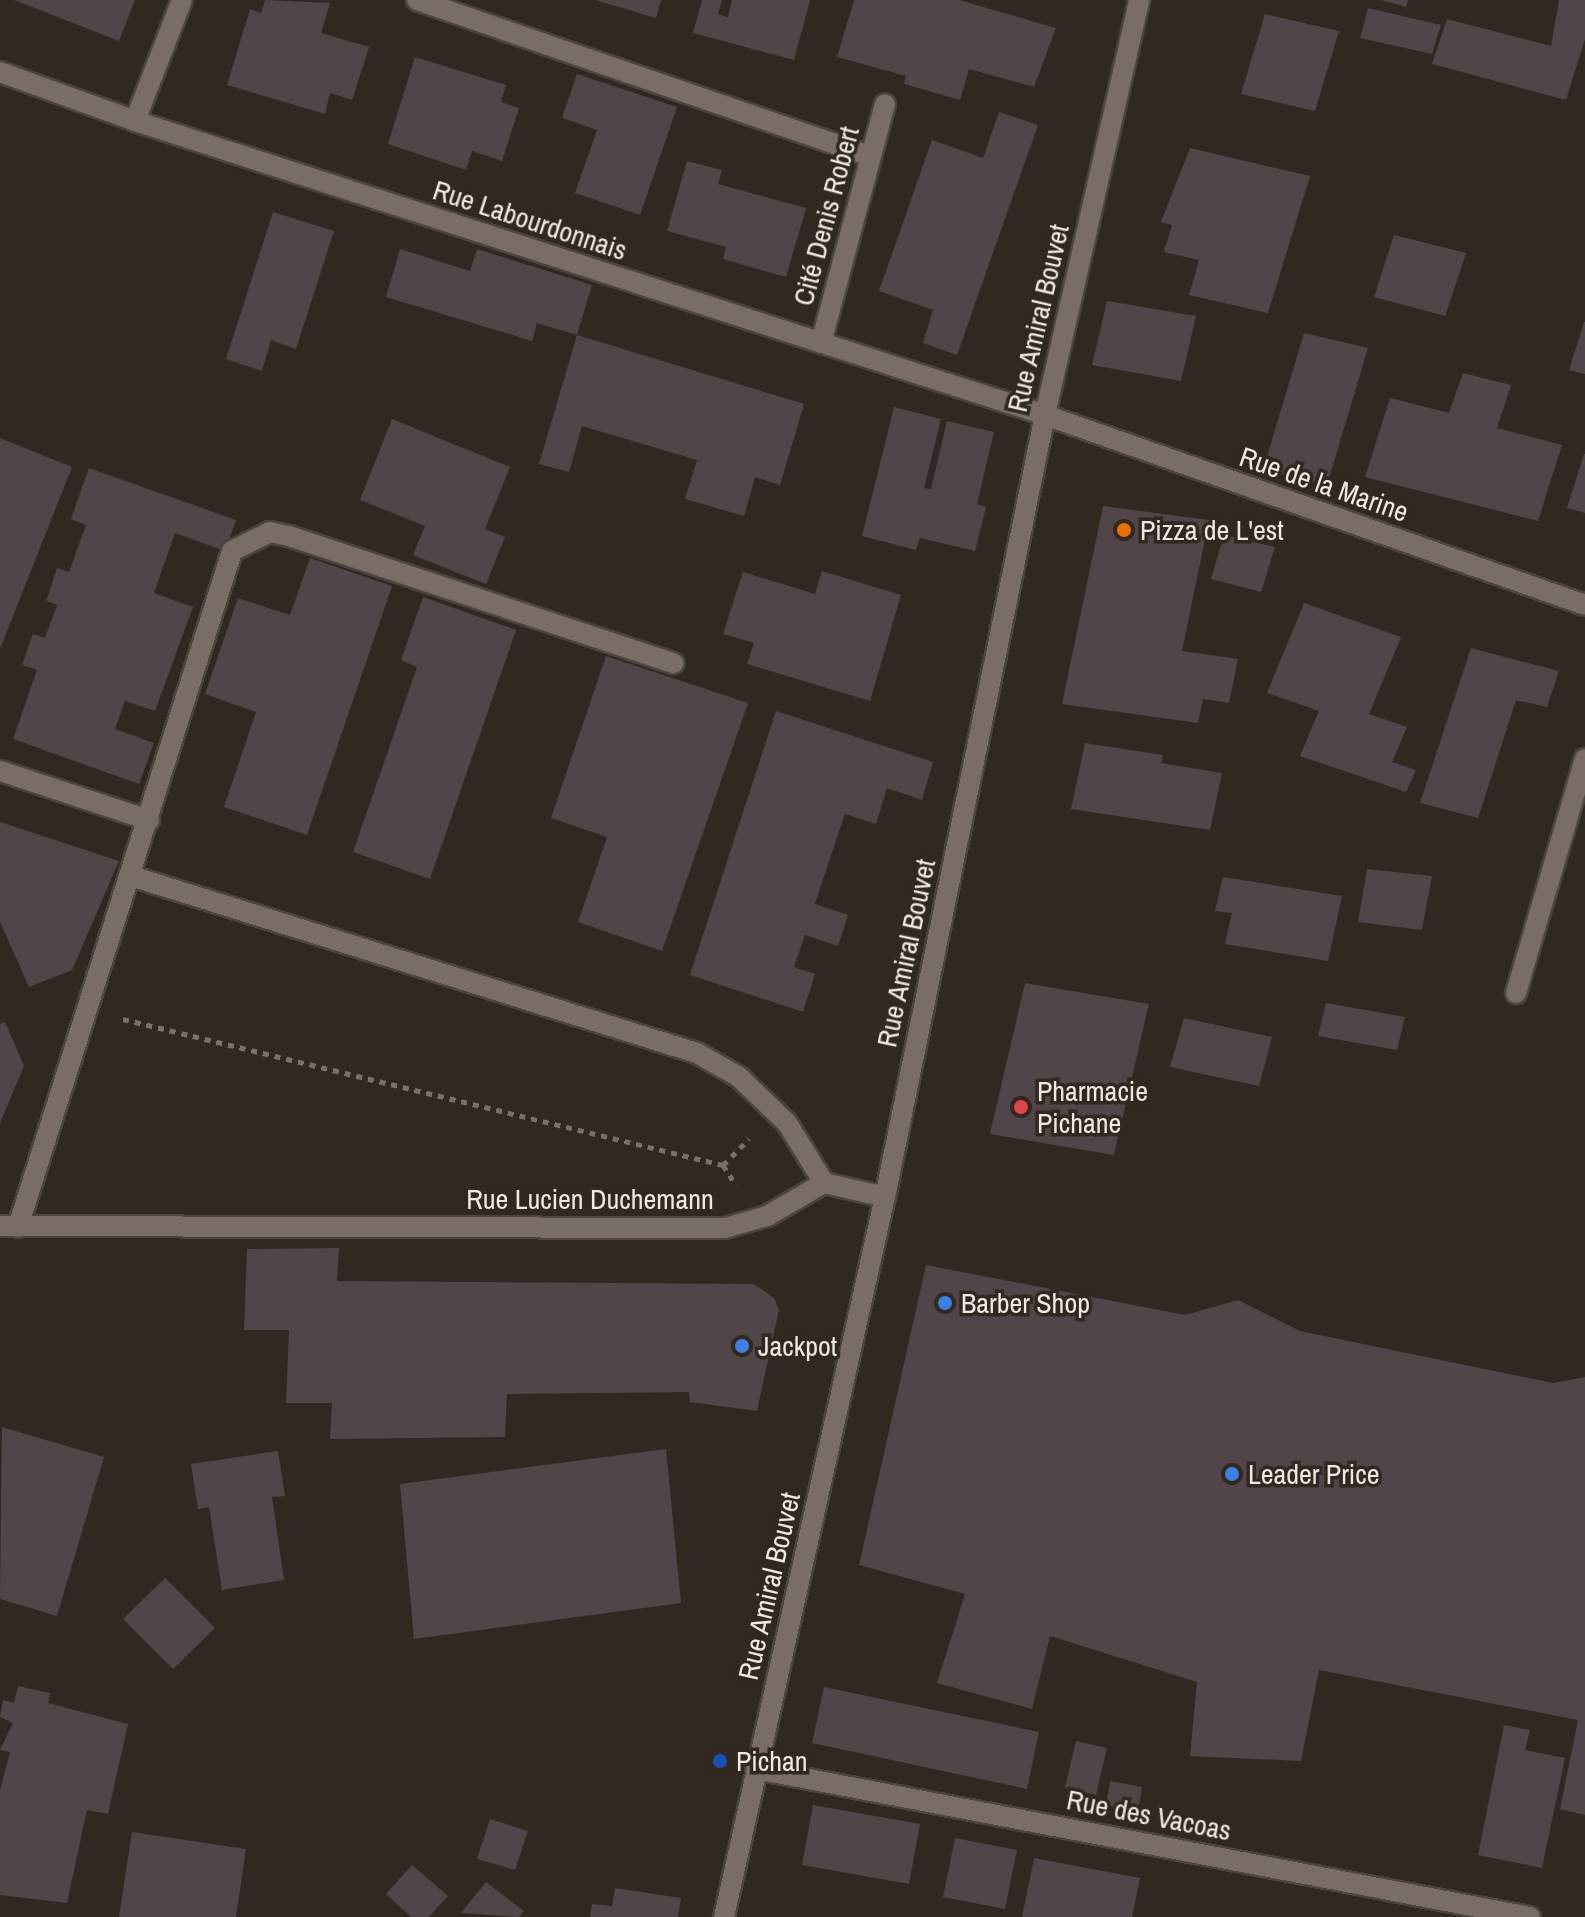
<!DOCTYPE html>
<html>
<head>
<meta charset="utf-8">
<style>
	body { margin:0 }
	#map { position:relative; width:1585px; height:1917px; overflow:hidden; background:#312821; font-family:"Archivo Narrow",sans-serif }
	div>[style] { position:absolute }
	.building>* { inset:0; background:#51454a }
	.path>* { height:5px; margin-top:-2.5px; transform-origin:0; background:repeating-linear-gradient(90deg,#79716b 0 6px,transparent 0 12px) }
	.roads { filter:drop-shadow(2px 0 #4c443e) drop-shadow(-2px 0 #4c443e) drop-shadow(0 2px #4c443e) drop-shadow(0 -2px #4c443e) }
	.service>* { height:20px; margin:-10px; padding:0 10px; transform-origin:10px; border-radius:10px; background:#796d65 }
	.minor>* { height:20px; margin:-10px; padding:0 10px; transform-origin:10px; border-radius:10px; background:#796d65 }
	.secondary>* { height:20px; margin:-10px; padding:0 10px; transform-origin:10px; border-radius:10px; background:#796d65 }
	.dots>* { width:22px; height:22px; translate:-50% -50%; box-sizing:border-box; border:4px solid #312821; border-radius:50% }
	span { translate:-50% -50%; white-space:nowrap; text-align:center; line-height:1.15; -webkit-text-stroke:7px #312821; paint-order:stroke }
	.street-label { font-size:28px; color:#efe8e3 }
	.poi-label { font-size:28px; color:#efe8e3 }
	.left { translate:0 -50%; text-align:left }
</style>
</head>
<body>
<div id="map">
	<div class="building">
		<div style="clip-path:polygon(14px 0,135px 0,119px 41px)"></div>
		<div style="clip-path:polygon(265px 0,330px 3px,321px 33px,369px 47px,352px 100px,330px 93px,325px 114px,227px 85px,250px 9px,261px 13px)"></div>
		<div style="clip-path:polygon(595px 0,661px 0,656px 18px)"></div>
		<div style="clip-path:polygon(702px 0,722px 0,718px 14px,728px 17px,732px 0,810px 0,794px 60px,693px 33px)"></div>
		<div style="clip-path:polygon(854px 0,959px 0,1056px 28px,1034px 87px,969px 69px,960px 100px,904px 84px,906px 76px,837px 57px)"></div>
		<div style="clip-path:polygon(1381px 0,1408px 0,1406px 7px)"></div>
		<div style="clip-path:polygon(1559px 0,1585px 0,1585px 39px,1566px 100px,1432px 64px,1447px 19px,1551px 46px)"></div>
		<div style="clip-path:polygon(1368px 8px,1441px 25px,1432px 54px,1360px 38px)"></div>
		<div style="clip-path:polygon(1265px 14px,1339px 31px,1315px 111px,1241px 94px)"></div>
		<div style="clip-path:polygon(415px 57px,506px 85px,501px 102px,519px 108px,502px 161px,472px 151px,466px 170px,388px 144px)"></div>
		<div style="clip-path:polygon(577px 74px,677px 107px,640px 215px,575px 193px,597px 130px,562px 118px)"></div>
		<div style="clip-path:polygon(999px 112px,1038px 125px,957px 355px,923px 343px,933px 310px,879px 291px,932px 140px,983px 158px)"></div>
		<div style="clip-path:polygon(1190px 148px,1310px 176px,1268px 313px,1189px 295px,1199px 260px,1164px 252px,1172px 225px,1161px 222px)"></div>
		<div style="clip-path:polygon(687px 161px,722px 170px,718px 184px,806px 208px,786px 277px,723px 259px,726px 247px,667px 231px)"></div>
		<div style="clip-path:polygon(273px 212px,334px 231px,296px 349px,271px 340px,262px 371px,226px 359px)"></div>
		<div style="clip-path:polygon(1394px 235px,1466px 253px,1445px 316px,1374px 297px)"></div>
		<div style="clip-path:polygon(400px 249px,470px 271px,477px 249px,592px 285px,577px 335px,804px 404px,780px 485px,755px 477px,744px 516px,685px 499px,697px 460px,582px 426px,569px 472px,539px 464px,577px 335px,537px 323px,532px 341px,386px 297px)"></div>
		<div style="clip-path:polygon(1107px 301px,1196px 316px,1181px 381px,1092px 365px)"></div>
		<div style="clip-path:polygon(1584px 322px,1585px 322px,1585px 374px,1569px 370px)"></div>
		<div style="clip-path:polygon(1304px 333px,1368px 348px,1327px 485px,1263px 470px)"></div>
		<div style="clip-path:polygon(1463px 373px,1511px 385px,1497px 428px,1562px 445px,1538px 521px,1365px 477px,1390px 398px,1449px 413px)"></div>
		<div style="clip-path:polygon(894px 407px,941px 419px,924px 488px,931px 489px,947px 421px,994px 432px,977px 504px,986px 507px,975px 551px,920px 538px,916px 550px,862px 536px)"></div>
		<div style="clip-path:polygon(392px 419px,510px 467px,485px 529px,505px 537px,486px 584px,413px 555px,425px 526px,360px 500px)"></div>
		<div style="clip-path:polygon(0 438px,72px 467px,0 649px)"></div>
		<div style="clip-path:polygon(1584px 454px,1585px 454px,1585px 513px,1567px 508px)"></div>
		<div style="clip-path:polygon(89px 468px,236px 520px,225px 551px,175px 533px,154px 593px,193px 607px,155px 711px,125px 701px,115px 729px,154px 743px,139px 784px,13px 739px,37px 670px,22px 665px,33px 634px,45px 638px,57px 605px,46px 601px,57px 568px,69px 572px,86px 525px,71px 519px)"></div>
		<div style="clip-path:polygon(1103px 506px,1209px 520px,1182px 651px,1238px 659px,1229px 703px,1203px 699px,1198px 723px,1062px 704px)"></div>
		<div style="clip-path:polygon(1224px 535px,1275px 547px,1261px 592px,1211px 579px)"></div>
		<div style="clip-path:polygon(310px 558px,392px 586px,307px 835px,224px 807px,256px 712px,205px 694px,238px 598px,290px 615px)"></div>
		<div style="clip-path:polygon(822px 571px,901px 595px,870px 701px,747px 664px,754px 643px,723px 634px,743px 572px,815px 594px)"></div>
		<div style="clip-path:polygon(423px 597px,516px 630px,430px 879px,353px 852px,417px 667px,401px 660px)"></div>
		<div style="clip-path:polygon(1304px 603px,1401px 637px,1369px 714px,1407px 727px,1392px 762px,1416px 770px,1406px 792px,1300px 756px,1319px 711px,1267px 693px)"></div>
		<div style="clip-path:polygon(1471px 648px,1559px 671px,1547px 707px,1516px 700px,1478px 818px,1420px 803px)"></div>
		<div style="clip-path:polygon(606px 656px,748px 703px,662px 951px,578px 922px,607px 837px,551px 818px)"></div>
		<div style="clip-path:polygon(776px 711px,933px 762px,922px 800px,887px 788px,876px 824px,845px 814px,815px 904px,848px 915px,838px 946px,805px 935px,794px 967px,815px 974px,803px 1012px,690px 975px)"></div>
		<div style="clip-path:polygon(1085px 743px,1163px 755px,1161px 763px,1222px 773px,1210px 830px,1071px 809px)"></div>
		<div style="clip-path:polygon(0 822px,119px 861px,72px 970px,29px 987px,0 922px)"></div>
		<div style="clip-path:polygon(1367px 869px,1432px 876px,1422px 930px,1358px 922px)"></div>
		<div style="clip-path:polygon(1223px 877px,1342px 896px,1328px 961px,1225px 944px,1232px 913px,1215px 911px)"></div>
		<div style="clip-path:polygon(1025px 983px,1149px 1004px,1114px 1155px,990px 1134px)"></div>
		<div style="clip-path:polygon(1326px 1003px,1405px 1017px,1397px 1050px,1318px 1036px)"></div>
		<div style="clip-path:polygon(1184px 1018px,1272px 1037px,1259px 1086px,1170px 1067px)"></div>
		<div style="clip-path:polygon(5px 1022px,24px 1066px,0 1123px,0 1024px)"></div>
		<div style="clip-path:polygon(339px 1248px,337px 1281px,754px 1284px,774px 1298px,779px 1310px,757px 1411px,690px 1402px,689px 1392px,507px 1394px,505px 1437px,330px 1439px,332px 1403px,286px 1403px,289px 1330px,244px 1330px,247px 1249px)"></div>
		<div style="clip-path:polygon(926px 1265px,1185px 1315px,1238px 1300px,1300px 1331px,1553px 1383px,1585px 1377px,1585px 1815px,1560px 1809px,1578px 1720px,1319px 1670px,1301px 1761px,1190px 1756px,1197px 1682px,1050px 1636px,1032px 1709px,937px 1683px,965px 1594px,859px 1565px)"></div>
		<div style="clip-path:polygon(2px 1427px,104px 1457px,57px 1616px,0 1599px)"></div>
		<div style="clip-path:polygon(666px 1449px,681px 1603px,414px 1639px,400px 1484px)"></div>
		<div style="clip-path:polygon(278px 1451px,285px 1496px,272px 1497px,284px 1580px,222px 1590px,209px 1507px,198px 1509px,191px 1464px)"></div>
		<div style="clip-path:polygon(165px 1578px,215px 1628px,173px 1669px,123px 1619px)"></div>
		<div style="clip-path:polygon(18px 1686px,50px 1693px,48px 1703px,128px 1724px,108px 1814px,87px 1810px,67px 1903px,0 1895px,0 1790px,10px 1752px,0 1750px,13px 1723px,0 1717px,3px 1700px,14px 1703px)"></div>
		<div style="clip-path:polygon(824px 1687px,1039px 1732px,1027px 1789px,812px 1743px)"></div>
		<div style="clip-path:polygon(1504px 1725px,1530px 1730px,1525px 1750px,1565px 1758px,1542px 1868px,1478px 1855px)"></div>
		<div style="clip-path:polygon(1076px 1741px,1107px 1748px,1096px 1795px,1065px 1787px)"></div>
		<div style="clip-path:polygon(1110px 1781px,1142px 1787px,1138px 1811px,1106px 1805px)"></div>
		<div style="clip-path:polygon(813px 1805px,920px 1824px,909px 1884px,802px 1865px)"></div>
		<div style="clip-path:polygon(490px 1819px,528px 1831px,515px 1870px,477px 1859px)"></div>
		<div style="clip-path:polygon(132px 1832px,246px 1849px,236px 1917px,119px 1917px)"></div>
		<div style="clip-path:polygon(955px 1838px,1017px 1850px,1005px 1909px,943px 1897px)"></div>
		<div style="clip-path:polygon(1034px 1858px,1140px 1878px,1132px 1917px,1022px 1917px)"></div>
		<div style="clip-path:polygon(412px 1865px,448px 1896px,429px 1917px,411px 1917px,386px 1894px)"></div>
		<div style="clip-path:polygon(486px 1882px,524px 1911px,519px 1917px,461px 1913px)"></div>
		<div style="clip-path:polygon(615px 1888px,681px 1898px,678px 1917px,590px 1917px,592px 1904px,612px 1906px)"></div>
	</div>
	<div class="path">
		<div style="left:123px;top:1019px;width:618px;rotate:13.68deg"></div>
		<div style="left:723px;top:1165px;width:37px;rotate:-45deg"></div>
		<div style="left:723px;top:1165px;width:24px;rotate:57deg"></div>
	</div>
	<div class="roads">
		<div class="service">
			<div style="left:1516px;top:993px;width:244px;rotate:-73.6deg"></div>
		</div>
		<div class="minor">
			<div style="left:417px;top:0;width:479px;rotate:19deg"></div>
			<div style="left:0;top:72px;width:144px;rotate:19.9deg"></div>
			<div style="left:135px;top:121px;width:956px;rotate:17.9deg"></div>
			<div style="left:1045px;top:415px;width:572px;rotate:19.38deg"></div>
			<div style="left:135px;top:121px;width:130px;rotate:-68.8deg"></div>
			<div style="left:821px;top:343px;width:247px;rotate:-75deg"></div>
			<div style="left:0;top:771px;width:157px;rotate:18.2deg"></div>
			<div style="left:131px;top:876px;width:593px;rotate:17.37deg"></div>
			<div style="left:697px;top:1053px;width:48px;rotate:29.7deg"></div>
			<div style="left:739px;top:1077px;width:66px;rotate:43.8deg"></div>
			<div style="left:787px;top:1123px;width:70px;rotate:58.3deg"></div>
			<div style="left:824px;top:1183px;width:63px;rotate:12.9deg"></div>
			<div style="left:0;top:1226px;width:725px;rotate:0.16deg"></div>
			<div style="left:725px;top:1228px;width:44px;rotate:-15.9deg"></div>
			<div style="left:767px;top:1216px;width:66px;rotate:-30.1deg"></div>
			<div style="left:18px;top:1227px;width:709px;rotate:-72.43deg"></div>
			<div style="left:232px;top:551px;width:42px;rotate:-26.6deg"></div>
			<div style="left:270px;top:532px;width:19px;rotate:12deg"></div>
			<div style="left:289px;top:536px;width:405px;rotate:18.3deg"></div>
			<div style="left:756px;top:1769px;width:788px;rotate:10.83deg"></div>
		</div>
		<div class="secondary">
			<div style="left:724px;top:1917px;width:738px;rotate:-77.4deg"></div>
			<div style="left:885px;top:1197px;width:798px;rotate:-78.44deg"></div>
			<div style="left:1045px;top:415px;width:426px;rotate:-77.2deg"></div>
		</div>
	</div>
	<div class="dots">
		<div style="left:1124px;top:530px;background:#e8710a"></div>
		<div style="left:1021px;top:1107px;background:#e0444e"></div>
		<div style="left:945px;top:1303px;background:#3f7fe0"></div>
		<div style="left:742px;top:1346px;background:#3f7fe0"></div>
		<div style="left:1232px;top:1474px;background:#3f7fe0"></div>
		<div style="left:720px;top:1761px;background:#1a4fb4"></div>
	</div>
	<div class="street-label">
		<span style="left:826px;top:216px;rotate:-75deg">Cité Denis Robert</span>
		<span style="left:530px;top:220px;rotate:18deg">Rue Labourdonnais</span>
		<span style="left:1038px;top:318px;rotate:-77deg">Rue Amiral Bouvet</span>
		<span style="left:1324px;top:484px;rotate:19deg">Rue de la Marine</span>
		<span style="left:906px;top:953px;rotate:-78deg">Rue Amiral Bouvet</span>
		<span style="left:590px;top:1199px">Rue Lucien Duchemann</span>
		<span style="left:769px;top:1586px;rotate:-77deg">Rue Amiral Bouvet</span>
		<span style="left:1149px;top:1815px;rotate:11deg">Rue des Vacoas</span>
	</div>
	<div class="poi-label">
		<span class="left" style="left:1140px;top:530px">Pizza de L'est</span>
		<span class="left" style="left:1037px;top:1107px">Pharmacie<br>Pichane</span>
		<span class="left" style="left:961px;top:1303px">Barber Shop</span>
		<span class="left" style="left:758px;top:1346px">Jackpot</span>
		<span class="left" style="left:1248px;top:1474px">Leader Price</span>
		<span class="left" style="left:736px;top:1761px">Pichan</span>
	</div>
</div>
</body>
</html>
